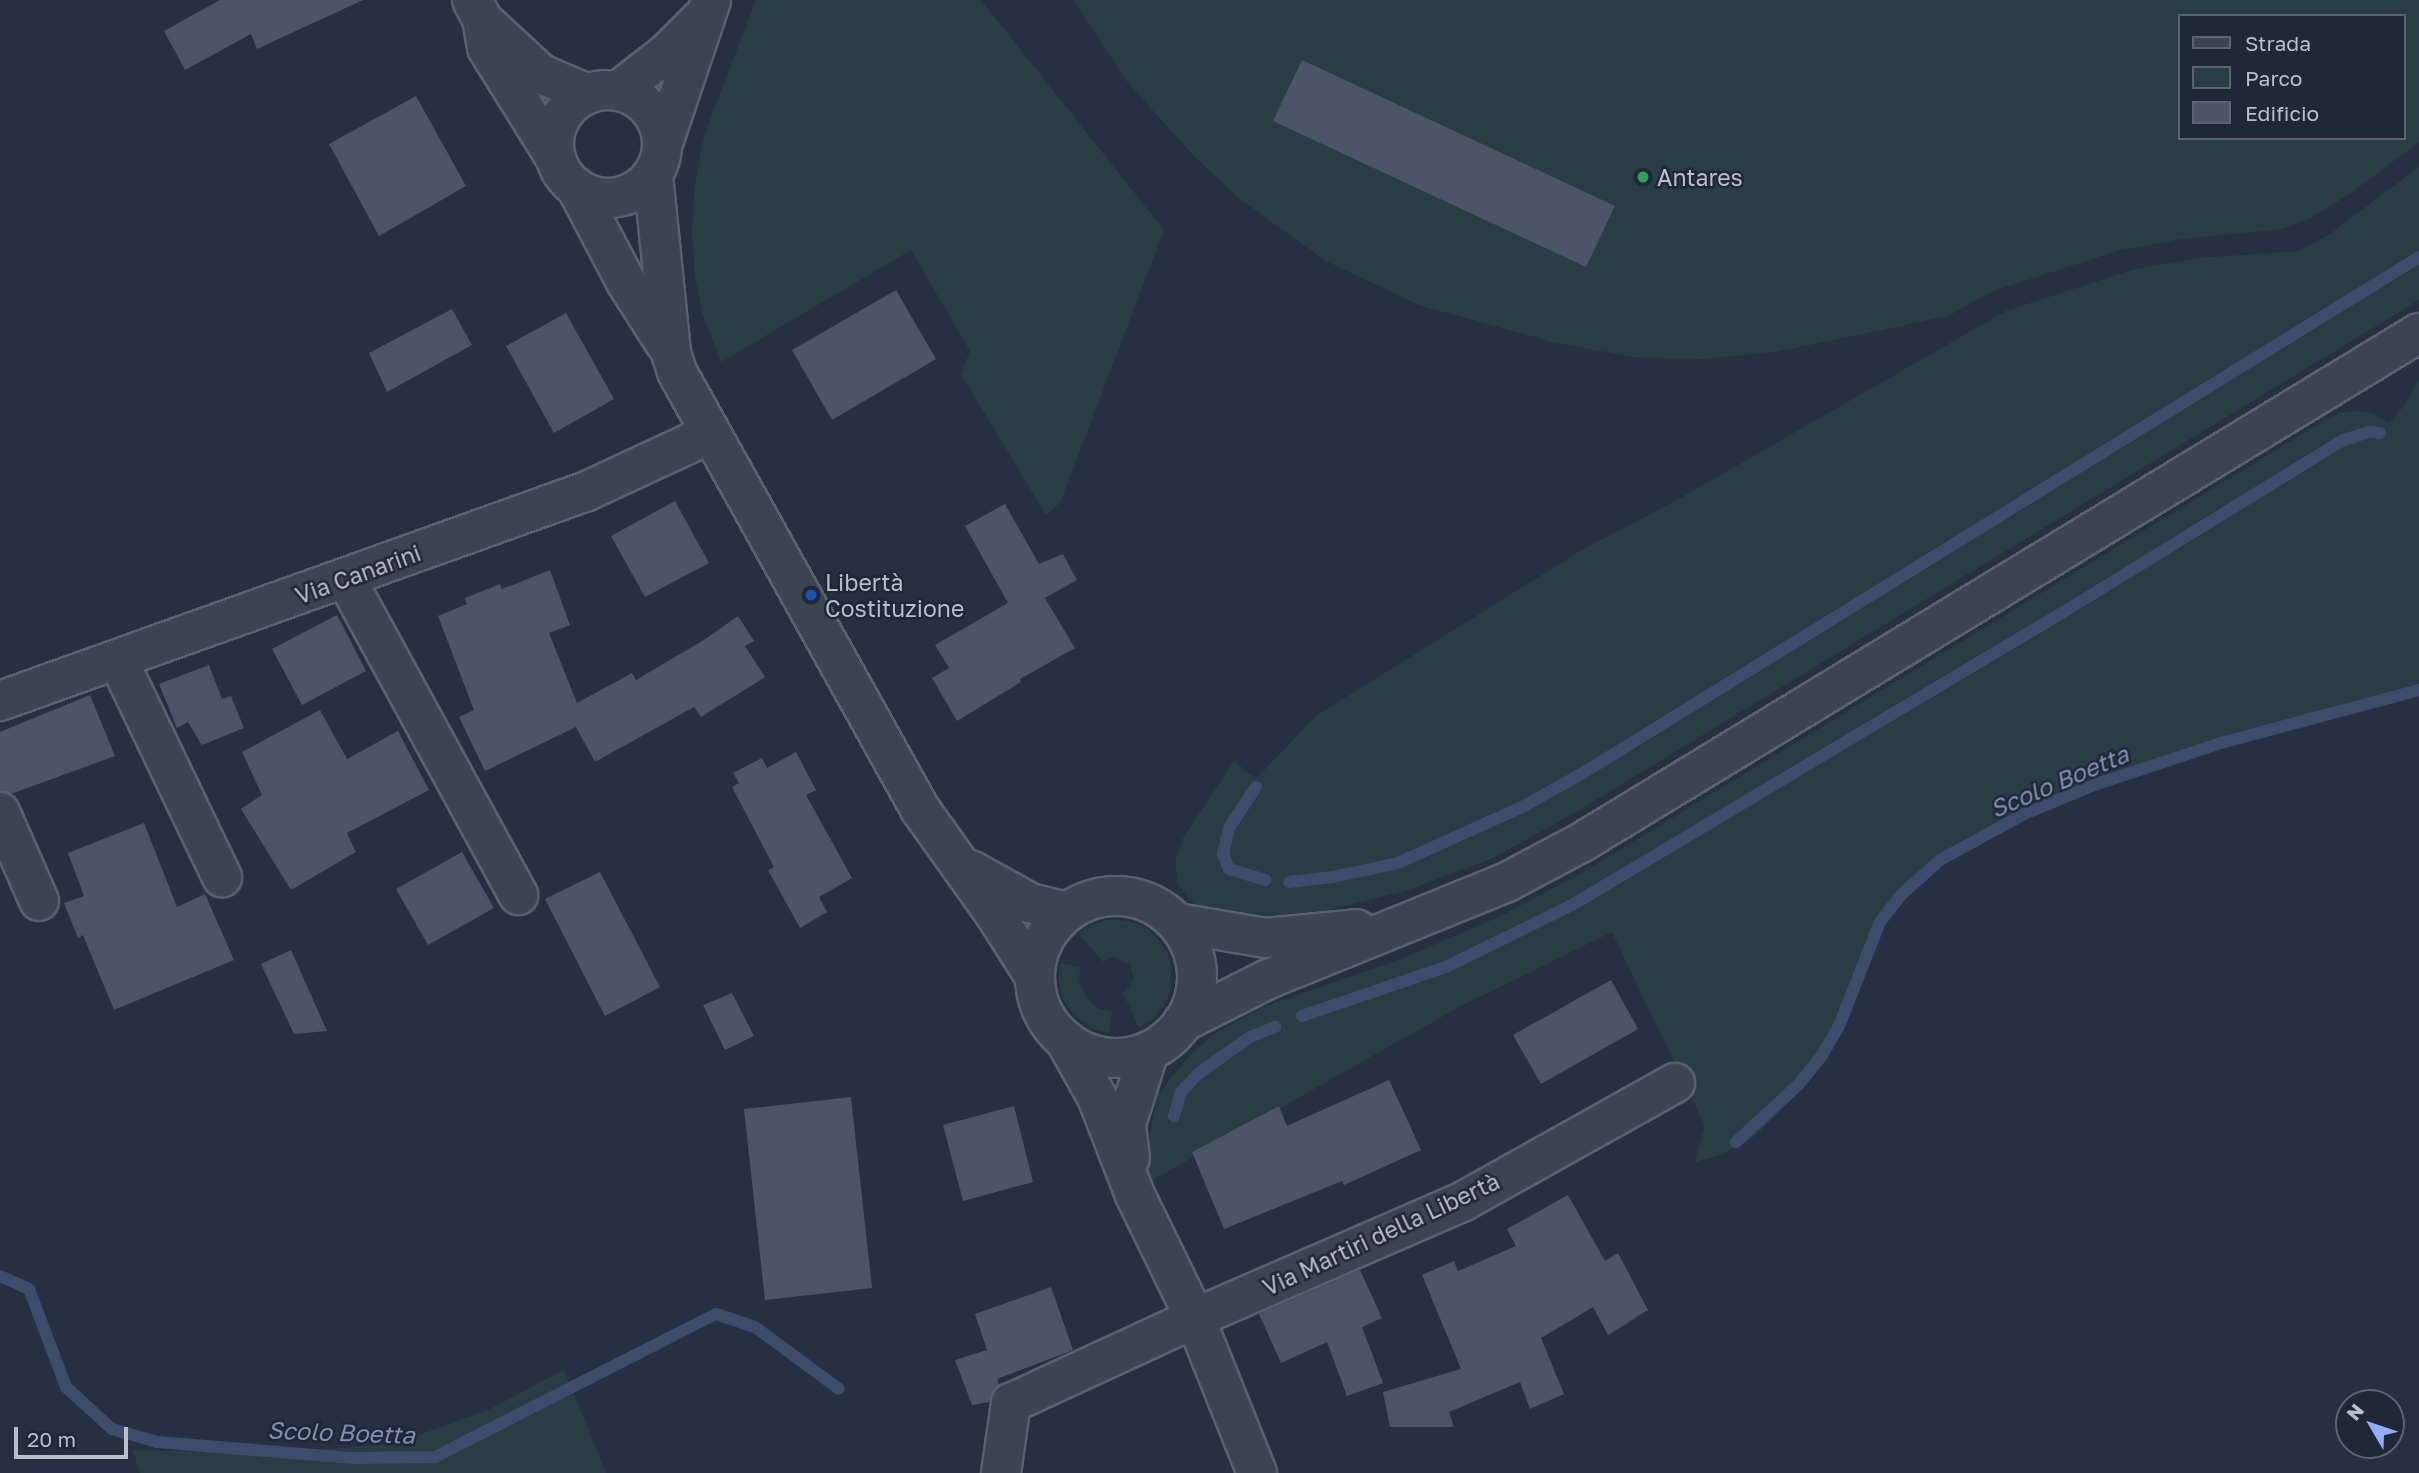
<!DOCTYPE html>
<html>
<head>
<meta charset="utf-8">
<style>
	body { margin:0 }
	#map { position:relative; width:2419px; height:1473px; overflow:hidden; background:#273043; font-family:"Golos Text",sans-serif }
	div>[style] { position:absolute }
	.green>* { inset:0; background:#293e44 }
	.stream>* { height:12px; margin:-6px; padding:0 6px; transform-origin:6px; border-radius:6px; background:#3e4c6b }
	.building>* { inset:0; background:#4b5469 }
	.roads { filter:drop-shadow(2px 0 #5a6070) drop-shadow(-2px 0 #5a6070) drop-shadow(0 2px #5a6070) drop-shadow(0 -2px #5a6070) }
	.minor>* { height:38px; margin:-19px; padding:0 19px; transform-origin:19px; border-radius:19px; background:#3c4352 }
	.tertiary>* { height:38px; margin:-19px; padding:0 19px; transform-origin:19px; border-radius:19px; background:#3c4352 }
	.tertiary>.ring { margin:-19px; padding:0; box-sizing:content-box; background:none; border:38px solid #3c4352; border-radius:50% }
	.dots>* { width:19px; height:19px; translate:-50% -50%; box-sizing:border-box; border:4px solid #202738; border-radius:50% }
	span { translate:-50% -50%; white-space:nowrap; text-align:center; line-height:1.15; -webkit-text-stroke:5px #202738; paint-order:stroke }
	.poi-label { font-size:23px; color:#b9becc }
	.left { translate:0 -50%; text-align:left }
	.street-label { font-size:23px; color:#b9becc }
	.water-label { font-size:24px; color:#8190b2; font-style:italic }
	.legend { position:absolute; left:2178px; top:14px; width:228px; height:126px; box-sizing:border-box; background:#202738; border:2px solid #5d6373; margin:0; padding:9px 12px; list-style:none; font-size:21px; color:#b9becc }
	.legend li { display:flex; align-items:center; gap:14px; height:35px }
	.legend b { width:35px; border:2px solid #5d6373 }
	.north { position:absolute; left:2335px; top:1389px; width:70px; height:70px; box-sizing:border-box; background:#202738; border:2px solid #5d6373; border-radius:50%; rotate:309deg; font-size:19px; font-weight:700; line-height:28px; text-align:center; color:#b9becc }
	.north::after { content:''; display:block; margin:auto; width:24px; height:32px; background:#93aef7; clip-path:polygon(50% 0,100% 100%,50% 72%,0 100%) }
	.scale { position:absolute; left:14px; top:1427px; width:114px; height:32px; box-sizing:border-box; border:4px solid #b9becc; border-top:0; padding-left:9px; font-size:21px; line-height:24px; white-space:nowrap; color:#b9becc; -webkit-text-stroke:5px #202738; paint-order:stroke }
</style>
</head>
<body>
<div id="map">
	<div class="green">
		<div style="clip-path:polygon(756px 0,981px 0,1164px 230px,1060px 503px,1046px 515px,961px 374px,970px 351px,911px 250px,721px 362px,702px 312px,695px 275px,692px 232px,695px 185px,704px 136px)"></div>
		<div style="clip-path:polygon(evenodd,1073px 0,2419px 0,2419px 142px,2351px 193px,2309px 219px,2282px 229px,2181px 239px,2120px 250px,1993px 291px,1948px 316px,1776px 352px,1700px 359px,1633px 357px,1553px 342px,1419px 305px,1326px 261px,1240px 199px,1196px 158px,1128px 83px,1073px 0,2179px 16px,2403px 16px,2403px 138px,2179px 138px,2179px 16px)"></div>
		<div style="clip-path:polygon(2419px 167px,2419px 300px,1576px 812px,1491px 859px,1405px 891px,1324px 911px,1256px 919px,1226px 918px,1196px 906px,1178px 885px,1175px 863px,1183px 838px,1234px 761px,1256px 779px,1316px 716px,1582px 550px,1679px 499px,2006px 311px,2132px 270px,2199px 258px,2299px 251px,2330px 234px)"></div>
		<div style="clip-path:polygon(2419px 378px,2419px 690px,2187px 755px,2066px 800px,1989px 835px,1930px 868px,1885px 911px,1824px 1054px,1790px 1101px,1757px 1135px,1723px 1154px,1695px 1162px,1705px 1126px,1612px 932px,1461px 1006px,1149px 1182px,1146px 1153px,1158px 1094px,1193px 1052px,1219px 1031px,1261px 1008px,1401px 959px,1501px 916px,1585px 871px,2317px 425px,2340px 413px,2358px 411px,2374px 414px,2389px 423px,2404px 406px)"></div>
		<div style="clip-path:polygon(1111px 919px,1128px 921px,1145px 927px,1158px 939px,1168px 954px,1172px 970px,1171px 988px,1165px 1005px,1154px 1018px,1139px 1028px,1123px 993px,1134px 980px,1130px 964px,1114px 957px,1103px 962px,1078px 933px,1094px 924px)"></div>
		<div style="clip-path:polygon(1060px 963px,1080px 967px,1079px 980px,1088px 1000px,1099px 1009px,1112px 1012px,1109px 1033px,1091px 1028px,1073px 1014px,1063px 999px,1059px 981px)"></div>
		<div style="clip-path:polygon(564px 1370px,606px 1473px,140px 1473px,133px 1450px,280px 1454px,397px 1443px,488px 1410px)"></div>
	</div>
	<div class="stream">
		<div style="left:1256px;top:787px;width:49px;rotate:123.4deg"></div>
		<div style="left:1229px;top:828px;width:27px;rotate:103deg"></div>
		<div style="left:1223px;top:854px;width:16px;rotate:68deg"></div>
		<div style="left:1229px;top:869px;width:38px;rotate:17deg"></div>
		<div style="left:1289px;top:882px;width:44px;rotate:-6.5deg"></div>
		<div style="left:1333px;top:877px;width:66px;rotate:-12.2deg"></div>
		<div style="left:1398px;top:863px;width:136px;rotate:-24.3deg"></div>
		<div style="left:1522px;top:807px;width:70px;rotate:-29.1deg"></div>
		<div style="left:1583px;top:773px;width:982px;rotate:-31.68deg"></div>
		<div style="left:1302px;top:1016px;width:152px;rotate:-18.8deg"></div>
		<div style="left:1446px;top:967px;width:140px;rotate:-26.2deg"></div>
		<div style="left:1572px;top:905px;width:580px;rotate:-30.81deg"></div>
		<div style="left:2070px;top:608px;width:318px;rotate:-31.6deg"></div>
		<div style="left:2341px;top:441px;width:29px;rotate:-18deg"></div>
		<div style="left:2369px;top:432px;width:11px;rotate:5deg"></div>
		<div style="left:1174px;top:1116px;width:25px;rotate:-74deg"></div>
		<div style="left:1181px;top:1092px;width:26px;rotate:-47deg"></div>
		<div style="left:1199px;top:1073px;width:62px;rotate:-35.2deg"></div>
		<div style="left:1250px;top:1037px;width:27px;rotate:-22deg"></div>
		<div style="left:1736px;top:1142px;width:86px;rotate:-42.6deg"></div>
		<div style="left:1799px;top:1084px;width:35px;rotate:-51deg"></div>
		<div style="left:1821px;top:1057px;width:36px;rotate:-60deg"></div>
		<div style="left:1839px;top:1026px;width:112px;rotate:-68.5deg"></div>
		<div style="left:1880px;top:922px;width:33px;rotate:-52deg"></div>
		<div style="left:1900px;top:896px;width:54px;rotate:-42deg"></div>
		<div style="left:1940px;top:860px;width:96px;rotate:-28.7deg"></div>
		<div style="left:2024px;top:814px;width:76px;rotate:-22.5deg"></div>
		<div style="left:2094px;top:785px;width:134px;rotate:-18.3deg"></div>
		<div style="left:2221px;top:743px;width:205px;rotate:-15deg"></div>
		<div style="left:0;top:1276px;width:32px;rotate:24deg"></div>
		<div style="left:29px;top:1289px;width:105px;rotate:69.3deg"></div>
		<div style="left:66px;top:1387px;width:62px;rotate:42.4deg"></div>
		<div style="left:112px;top:1429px;width:47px;rotate:16.1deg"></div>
		<div style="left:157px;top:1442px;width:197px;rotate:4.7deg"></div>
		<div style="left:353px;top:1458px;width:82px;rotate:-0.7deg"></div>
		<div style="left:435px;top:1457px;width:315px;rotate:-27deg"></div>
		<div style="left:716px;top:1314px;width:41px;rotate:18.4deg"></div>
		<div style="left:755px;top:1327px;width:104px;rotate:36.4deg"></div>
	</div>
	<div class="building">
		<div style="clip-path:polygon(220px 0,363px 0,257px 49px,251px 34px,185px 70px,164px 31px)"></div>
		<div style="clip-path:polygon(1302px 60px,1615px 206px,1586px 267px,1273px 121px)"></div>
		<div style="clip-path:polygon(416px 96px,466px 186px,379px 236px,329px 144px)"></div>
		<div style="clip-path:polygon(896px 290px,936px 359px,832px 420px,792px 350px)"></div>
		<div style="clip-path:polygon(452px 309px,472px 345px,387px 392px,369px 353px)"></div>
		<div style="clip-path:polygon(566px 313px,614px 399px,554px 433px,506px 346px)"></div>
		<div style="clip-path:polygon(675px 501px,709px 563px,645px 597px,611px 536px)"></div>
		<div style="clip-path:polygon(1005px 504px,1039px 564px,1063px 554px,1077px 580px,1045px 598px,1075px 648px,1020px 679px,1021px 682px,957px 721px,932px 678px,949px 668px,935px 645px,1008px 603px,965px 526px)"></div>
		<div style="clip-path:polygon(550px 570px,570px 625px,549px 633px,577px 703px,632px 673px,636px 680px,704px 640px,738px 616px,754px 641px,745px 646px,765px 677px,701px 717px,694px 707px,595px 762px,576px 727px,485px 771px,459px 717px,474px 710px,438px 616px,467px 604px,465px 598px,500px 584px,502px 589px)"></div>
		<div style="clip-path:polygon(337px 615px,366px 671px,302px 705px,272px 649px)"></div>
		<div style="clip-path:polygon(209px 665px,222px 699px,231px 696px,244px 728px,202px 745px,188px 722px,177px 728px,159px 684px)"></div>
		<div style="clip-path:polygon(90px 695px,115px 756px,11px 794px,0 791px,0 732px)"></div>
		<div style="clip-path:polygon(320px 710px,347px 759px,398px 731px,429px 790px,347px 833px,356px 852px,291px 890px,241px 809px,262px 795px,242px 752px)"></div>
		<div style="clip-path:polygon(796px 752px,816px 790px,806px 795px,852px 878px,819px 897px,827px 912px,800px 928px,768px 870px,774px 867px,732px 787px,739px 783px,733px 773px,762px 758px,767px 768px)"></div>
		<div style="clip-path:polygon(144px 823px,177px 907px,205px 894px,234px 960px,114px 1010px,83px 935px,78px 938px,64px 903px,84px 896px,68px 853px)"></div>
		<div style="clip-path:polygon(462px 852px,494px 908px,428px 945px,396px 889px)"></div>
		<div style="clip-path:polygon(600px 872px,660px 987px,605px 1016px,545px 899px)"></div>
		<div style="clip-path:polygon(291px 950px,327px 1031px,294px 1034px,261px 964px)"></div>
		<div style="clip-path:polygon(1611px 980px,1638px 1029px,1541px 1084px,1513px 1035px)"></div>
		<div style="clip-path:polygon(732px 993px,754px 1036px,725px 1050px,703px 1005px)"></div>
		<div style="clip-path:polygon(1389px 1080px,1421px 1150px,1344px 1185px,1342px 1181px,1224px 1229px,1192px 1152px,1279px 1106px,1287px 1126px)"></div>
		<div style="clip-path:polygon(851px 1097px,872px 1288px,765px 1300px,744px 1109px)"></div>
		<div style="clip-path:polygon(1014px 1106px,1033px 1182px,963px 1201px,943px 1125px)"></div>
		<div style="clip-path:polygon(1568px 1195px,1605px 1261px,1618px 1253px,1648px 1310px,1608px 1335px,1593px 1307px,1541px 1338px,1564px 1394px,1530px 1409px,1520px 1382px,1449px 1412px,1454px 1427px,1390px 1427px,1383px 1392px,1461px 1369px,1422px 1275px,1454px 1261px,1458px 1271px,1516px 1246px,1507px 1229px)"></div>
		<div style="clip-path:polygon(1360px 1270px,1382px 1318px,1362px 1327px,1383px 1383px,1347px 1396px,1327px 1342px,1281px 1363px,1259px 1314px)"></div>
		<div style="clip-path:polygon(1051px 1287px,1073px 1350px,997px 1379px,999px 1385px,989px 1402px,972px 1405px,955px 1360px,987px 1350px,975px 1314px)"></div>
	</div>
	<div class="roads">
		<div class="minor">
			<div style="left:472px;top:0;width:21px;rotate:62deg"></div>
			<div style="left:482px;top:19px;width:29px;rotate:80deg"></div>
			<div style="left:487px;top:48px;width:131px;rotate:58.1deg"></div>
			<div style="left:488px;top:25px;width:72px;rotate:42.8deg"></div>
			<div style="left:541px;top:74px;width:51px;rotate:23.1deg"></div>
			<div style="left:346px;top:579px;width:360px;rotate:61.4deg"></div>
			<div style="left:118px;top:660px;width:241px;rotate:64.4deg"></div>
			<div style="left:0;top:701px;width:623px;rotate:-19.68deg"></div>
			<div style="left:587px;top:491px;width:136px;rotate:-24.9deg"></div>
			<div style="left:0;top:812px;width:97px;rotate:66.3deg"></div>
			<div style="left:1177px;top:923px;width:90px;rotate:9.6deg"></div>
			<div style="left:1266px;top:938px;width:91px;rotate:-5.6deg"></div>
			<div style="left:1183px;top:1022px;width:93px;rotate:-26.8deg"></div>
			<div style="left:1266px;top:980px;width:260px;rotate:-22.1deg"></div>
			<div style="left:1507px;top:882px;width:87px;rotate:-28deg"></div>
			<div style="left:1584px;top:841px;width:977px;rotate:-31.32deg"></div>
			<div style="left:1001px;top:1473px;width:71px;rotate:-81.9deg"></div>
			<div style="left:1011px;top:1403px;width:203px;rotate:-24.8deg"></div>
			<div style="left:1195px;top:1318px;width:291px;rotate:-23.5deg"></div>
			<div style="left:1462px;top:1202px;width:244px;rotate:-29.2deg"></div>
		</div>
		<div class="tertiary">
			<div class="ring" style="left:554px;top:90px;width:70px;height:70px"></div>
			<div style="left:618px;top:91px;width:62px;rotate:-37.8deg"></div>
			<div style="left:667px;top:53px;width:48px;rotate:-45deg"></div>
			<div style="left:663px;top:143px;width:151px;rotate:-71.4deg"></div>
			<div style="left:653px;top:175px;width:179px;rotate:84.2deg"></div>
			<div style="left:671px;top:353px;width:20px;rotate:72deg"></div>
			<div style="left:677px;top:372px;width:500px;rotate:60.92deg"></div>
			<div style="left:920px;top:809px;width:129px;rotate:54.5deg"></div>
			<div style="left:995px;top:914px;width:75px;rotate:57.6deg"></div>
			<div style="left:576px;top:187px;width:107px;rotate:62.2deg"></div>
			<div style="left:626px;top:282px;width:72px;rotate:57.4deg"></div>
			<div style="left:971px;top:870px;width:68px;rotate:29.2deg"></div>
			<div style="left:1030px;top:903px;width:38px;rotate:14deg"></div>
			<div class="ring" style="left:1035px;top:896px;width:124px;height:124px"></div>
			<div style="left:1065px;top:1040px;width:65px;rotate:60.7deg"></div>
			<div style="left:1097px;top:1097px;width:105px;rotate:68.8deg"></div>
			<div style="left:1135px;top:1195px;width:137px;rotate:64deg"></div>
			<div style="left:1195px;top:1318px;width:167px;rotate:68.2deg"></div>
			<div style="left:1130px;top:1158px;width:34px;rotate:-97deg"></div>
			<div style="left:1126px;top:1124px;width:77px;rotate:-72.5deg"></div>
		</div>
	</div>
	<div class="dots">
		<div style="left:1643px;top:177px;background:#2e9e5b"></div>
		<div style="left:811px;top:595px;background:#1a4fb4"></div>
	</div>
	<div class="poi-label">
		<span class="left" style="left:1657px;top:177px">Antares</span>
		<span class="left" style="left:825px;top:595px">Libertà<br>Costituzione</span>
	</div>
	<div class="street-label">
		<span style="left:358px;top:574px;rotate:-20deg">Via Canarini</span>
		<span style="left:1381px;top:1234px;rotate:-25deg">Via Martiri della Libertà</span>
	</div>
	<div class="water-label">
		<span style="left:2059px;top:781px;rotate:-23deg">Scolo Boetta</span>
		<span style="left:341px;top:1432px;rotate:2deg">Scolo Boetta</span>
	</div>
	<ul class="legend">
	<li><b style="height:9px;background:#3c4352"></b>Strada</li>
	<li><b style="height:19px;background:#293e44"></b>Parco</li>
	<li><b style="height:19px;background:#4b5469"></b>Edificio</li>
	</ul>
	<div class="north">N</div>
	<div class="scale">20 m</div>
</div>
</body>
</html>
